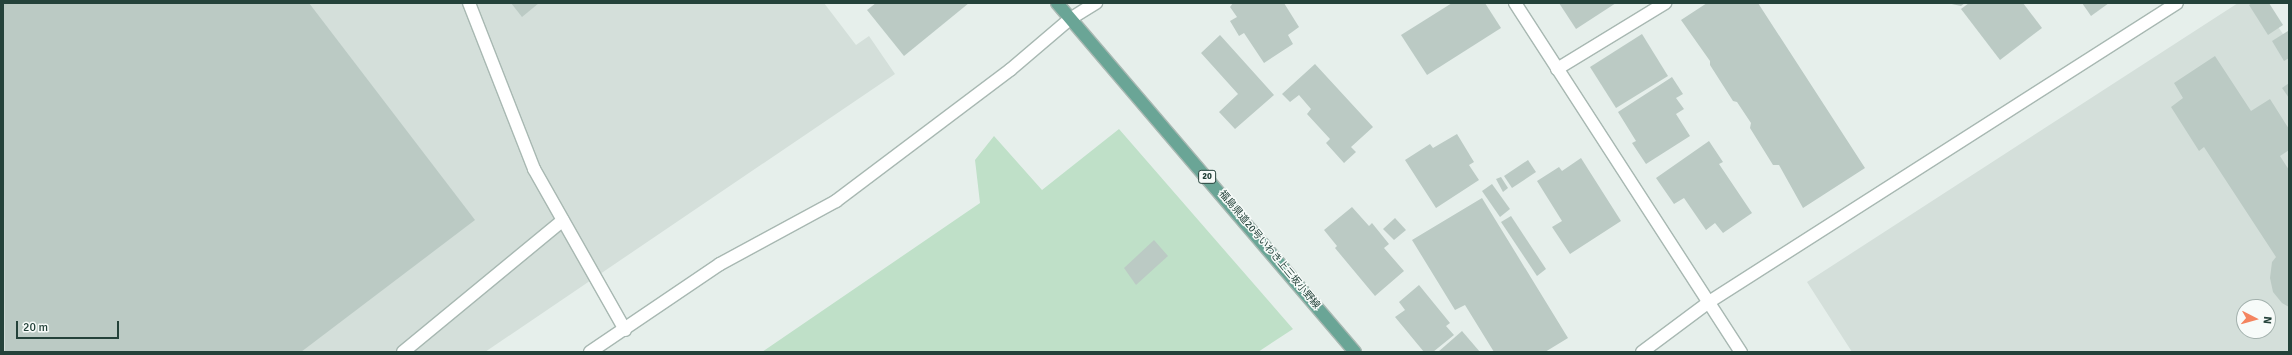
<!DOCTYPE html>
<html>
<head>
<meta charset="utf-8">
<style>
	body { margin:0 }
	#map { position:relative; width:2292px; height:355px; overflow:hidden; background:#e6efeb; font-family:Signika,"Noto Sans JP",sans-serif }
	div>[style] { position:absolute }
	.built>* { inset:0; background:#d4dfda }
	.green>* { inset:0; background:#bfe0c8 }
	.building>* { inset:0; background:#bbcac4 }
	.roads { filter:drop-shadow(1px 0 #a8b8b2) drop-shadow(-1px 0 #a8b8b2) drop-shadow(0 1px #a8b8b2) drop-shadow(0 -1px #a8b8b2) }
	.service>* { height:12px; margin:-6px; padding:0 6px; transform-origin:6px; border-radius:6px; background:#fff }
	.minor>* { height:12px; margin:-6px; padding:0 6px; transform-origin:6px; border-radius:6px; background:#fff }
	.tertiary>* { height:12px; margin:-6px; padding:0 6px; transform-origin:6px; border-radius:6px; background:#fff }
	.primary>* { height:12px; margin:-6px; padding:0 6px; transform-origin:6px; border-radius:6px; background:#6aa596 }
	span { translate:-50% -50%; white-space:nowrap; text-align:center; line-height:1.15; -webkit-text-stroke:3px #f7fbf9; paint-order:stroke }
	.shield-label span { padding:1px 3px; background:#f7fbf9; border:1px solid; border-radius:3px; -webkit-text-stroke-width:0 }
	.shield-label { font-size:9px; color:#24423a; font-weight:700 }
	.street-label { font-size:10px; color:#24423a }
	.frame { position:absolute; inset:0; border:4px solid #24423a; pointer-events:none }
	.north { position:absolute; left:2236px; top:299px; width:40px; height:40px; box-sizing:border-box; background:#f7fbf9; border:1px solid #a3b1ad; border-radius:50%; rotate:96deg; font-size:11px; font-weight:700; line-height:16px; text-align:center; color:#24423a }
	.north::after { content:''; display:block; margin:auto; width:14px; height:18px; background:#f4845f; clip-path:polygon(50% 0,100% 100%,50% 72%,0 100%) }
	.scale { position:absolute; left:16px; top:321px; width:103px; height:18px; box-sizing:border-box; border:2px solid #24423a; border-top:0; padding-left:5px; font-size:12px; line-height:14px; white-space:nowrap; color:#24423a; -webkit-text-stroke:3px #f7fbf9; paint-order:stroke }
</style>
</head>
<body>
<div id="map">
	<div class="built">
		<div style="clip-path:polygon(3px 3px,824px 3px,856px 45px,869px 36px,895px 74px,485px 352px,3px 352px)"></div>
		<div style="clip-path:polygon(evenodd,2238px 3px,2262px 3px,2289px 43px,2289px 352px,1852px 352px,1807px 282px,2238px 3px,2244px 307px,2268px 307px,2268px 331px,2244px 331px,2244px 307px)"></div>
	</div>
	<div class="green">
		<div style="clip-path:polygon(1119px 129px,1293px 329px,1258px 352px,762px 352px,980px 203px,975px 160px,994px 136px,1042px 190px)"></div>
	</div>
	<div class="building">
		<div style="clip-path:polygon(3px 3px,309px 3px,475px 220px,301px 352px,5px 352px)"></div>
		<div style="clip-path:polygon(511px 3px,539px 3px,522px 17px)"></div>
		<div style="clip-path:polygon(876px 3px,969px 3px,904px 56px,867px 10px)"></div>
		<div style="clip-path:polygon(1233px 3px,1284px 3px,1299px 27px,1288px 35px,1293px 44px,1264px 63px,1244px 33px,1239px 36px,1230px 21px,1237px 17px,1230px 7px)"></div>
		<div style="clip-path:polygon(1452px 3px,1485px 3px,1501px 28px,1427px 75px,1401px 35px)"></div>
		<div style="clip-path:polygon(1559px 3px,1616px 3px,1576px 29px)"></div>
		<div style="clip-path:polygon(1707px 3px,1758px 3px,1865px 168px,1803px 208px,1779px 165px,1773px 165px,1750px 128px,1751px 123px,1737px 102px,1733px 101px,1710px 65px,1710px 61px,1681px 20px)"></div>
		<div style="clip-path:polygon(1947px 3px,1965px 3px,1961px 6px)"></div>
		<div style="clip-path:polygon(1969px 3px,2023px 3px,2042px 28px,2000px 60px,1961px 9px)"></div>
		<div style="clip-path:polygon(2082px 3px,2109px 3px,2091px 16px)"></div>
		<div style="clip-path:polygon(2252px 3px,2269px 3px,2283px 25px,2268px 35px,2249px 5px)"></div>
		<div style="clip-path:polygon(2288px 31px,2289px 58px,2284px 61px,2272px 41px)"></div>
		<div style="clip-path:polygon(1642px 34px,1668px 76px,1616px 108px,1590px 67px)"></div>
		<div style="clip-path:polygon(1220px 35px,1274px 95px,1235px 129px,1219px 112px,1238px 94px,1201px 53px)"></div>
		<div style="clip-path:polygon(2215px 56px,2251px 111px,2270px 99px,2289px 129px,2289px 150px,2280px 156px,2289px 170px,2289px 307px,2282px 303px,2273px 292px,2270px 278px,2272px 262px,2276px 257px,2204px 147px,2199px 151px,2171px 107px,2183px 98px,2174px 83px)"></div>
		<div style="clip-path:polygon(1315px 64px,1373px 127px,1351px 147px,1356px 152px,1344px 163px,1326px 143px,1330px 139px,1307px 114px,1311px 109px,1299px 95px,1290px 102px,1282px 94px)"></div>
		<div style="clip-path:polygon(1672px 77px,1683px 94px,1676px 98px,1684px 109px,1676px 114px,1690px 136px,1646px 164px,1632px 143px,1636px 141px,1618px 112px)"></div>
		<div style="clip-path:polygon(2289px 83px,2289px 98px,2282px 88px)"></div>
		<div style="clip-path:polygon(1457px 134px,1474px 162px,1469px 165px,1479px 180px,1436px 208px,1405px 160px,1430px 144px,1433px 148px)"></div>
		<div style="clip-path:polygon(1709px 141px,1723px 162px,1719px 164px,1752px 213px,1723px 233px,1715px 223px,1706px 230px,1684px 198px,1674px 204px,1656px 178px)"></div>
		<div style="clip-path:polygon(1581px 158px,1621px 221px,1570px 254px,1552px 227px,1562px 221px,1537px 181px,1559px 167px,1562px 171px)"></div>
		<div style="clip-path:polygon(1528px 160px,1536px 172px,1512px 188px,1504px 176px)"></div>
		<div style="clip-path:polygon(1501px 177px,1508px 188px,1503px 192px,1496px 179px)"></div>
		<div style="clip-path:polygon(1492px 184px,1510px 209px,1500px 217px,1482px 191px)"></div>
		<div style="clip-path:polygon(1482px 198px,1568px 338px,1545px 352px,1494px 352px,1465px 305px,1455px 310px,1412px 240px)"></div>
		<div style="clip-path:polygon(1352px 207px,1369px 226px,1372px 223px,1389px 244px,1384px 248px,1404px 271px,1375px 296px,1335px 248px,1337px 246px,1324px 230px)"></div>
		<div style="clip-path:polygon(1511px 216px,1546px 269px,1537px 276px,1501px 222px)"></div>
		<div style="clip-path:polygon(1395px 218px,1406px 230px,1394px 240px,1383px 229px)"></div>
		<div style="clip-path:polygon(1154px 240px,1168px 256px,1136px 285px,1124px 268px)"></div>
		<div style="clip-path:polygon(1419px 285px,1450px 323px,1446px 326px,1454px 335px,1433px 352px,1424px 352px,1395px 317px,1405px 310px,1399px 302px)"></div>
		<div style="clip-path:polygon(1462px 331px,1480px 352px,1438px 352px)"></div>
	</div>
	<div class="roads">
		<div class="service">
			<div style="left:469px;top:3px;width:178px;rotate:68.6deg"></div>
			<div style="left:534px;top:169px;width:185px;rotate:60.5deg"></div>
			<div style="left:403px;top:352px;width:207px;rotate:-39.5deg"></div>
		</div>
		<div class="minor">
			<div style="left:1515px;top:3px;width:416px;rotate:57.1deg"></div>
			<div style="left:1557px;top:69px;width:127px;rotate:-31.4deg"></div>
			<div style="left:1642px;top:352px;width:84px;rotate:-36.7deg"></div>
			<div style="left:1709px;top:302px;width:555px;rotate:-32.57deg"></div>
		</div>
		<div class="tertiary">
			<div style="left:590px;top:352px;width:157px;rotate:-34.1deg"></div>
			<div style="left:720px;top:264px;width:132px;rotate:-28.5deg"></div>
			<div style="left:836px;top:201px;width:218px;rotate:-37deg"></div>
			<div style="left:1010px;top:70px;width:79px;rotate:-40.4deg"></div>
			<div style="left:1070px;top:19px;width:31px;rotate:-32deg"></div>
		</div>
		<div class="primary">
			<div style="left:1057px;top:3px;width:459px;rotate:49.5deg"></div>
		</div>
	</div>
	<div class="shield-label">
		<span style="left:1207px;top:177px">20</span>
	</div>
	<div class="street-label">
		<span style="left:1269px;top:250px;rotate:50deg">福島県道20号いわき上三坂小野線</span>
	</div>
	<div class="frame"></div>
	<div class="north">N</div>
	<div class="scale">20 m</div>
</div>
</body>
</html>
